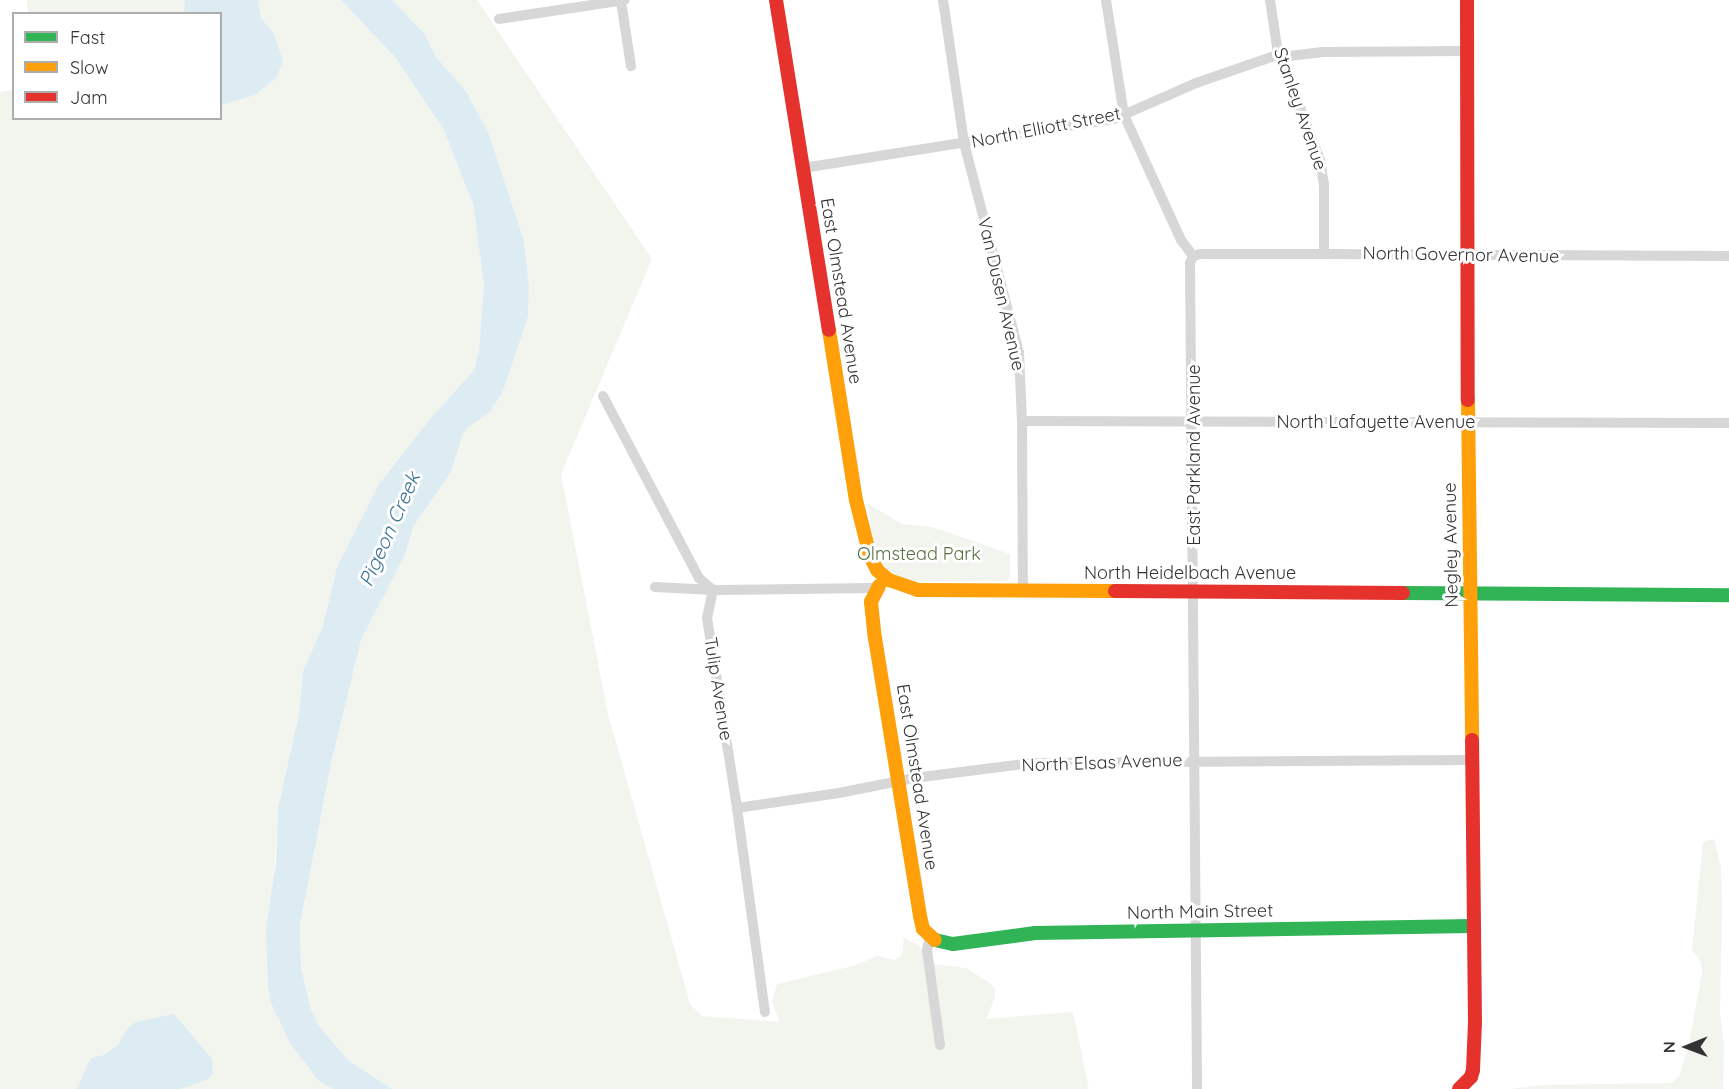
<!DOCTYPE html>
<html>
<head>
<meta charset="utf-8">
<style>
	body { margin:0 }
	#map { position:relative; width:1729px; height:1089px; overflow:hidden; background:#fff; font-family:Quicksand,sans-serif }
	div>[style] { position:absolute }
	.green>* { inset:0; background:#f1f5ed }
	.water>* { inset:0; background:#ddebf3 }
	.street>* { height:10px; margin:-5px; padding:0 5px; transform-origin:5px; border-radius:5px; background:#d7d7d7 }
	.fast>* { height:14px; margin:-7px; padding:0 7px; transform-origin:7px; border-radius:7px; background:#30b455 }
	.slow>* { height:14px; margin:-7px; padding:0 7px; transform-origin:7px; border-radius:7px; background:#ff9f0a }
	.jam>* { height:14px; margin:-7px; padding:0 7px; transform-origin:7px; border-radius:7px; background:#e5322d }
	span { translate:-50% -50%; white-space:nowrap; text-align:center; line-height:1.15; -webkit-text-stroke:6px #fff; paint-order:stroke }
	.street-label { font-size:18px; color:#333 }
	.park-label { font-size:18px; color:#56703f }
	.water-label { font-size:20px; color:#3f7597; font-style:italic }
	.legend { position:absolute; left:12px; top:12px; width:210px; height:108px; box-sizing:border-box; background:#fff; border:2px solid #adadad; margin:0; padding:8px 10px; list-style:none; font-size:18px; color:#333 }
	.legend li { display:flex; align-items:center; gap:12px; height:30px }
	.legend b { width:30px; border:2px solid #adadad }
	.north { position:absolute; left:1657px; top:1017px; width:60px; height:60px; -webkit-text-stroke:4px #fff; paint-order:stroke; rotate:269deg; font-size:16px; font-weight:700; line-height:24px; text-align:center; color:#333 }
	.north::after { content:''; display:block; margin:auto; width:21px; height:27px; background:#333; clip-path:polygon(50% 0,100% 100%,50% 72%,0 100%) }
</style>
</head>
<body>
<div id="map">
	<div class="green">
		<div style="clip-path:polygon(27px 0,341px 0,394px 56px,443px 128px,473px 204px,484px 284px,479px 350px,474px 370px,430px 419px,379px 484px,337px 567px,323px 626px,303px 671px,299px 714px,278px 808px,268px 986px,279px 1021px,334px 1089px,0 1089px,0 92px,13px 90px,14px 118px,220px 118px,220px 14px,28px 13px)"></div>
		<div style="clip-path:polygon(392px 0,477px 0,652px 259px,561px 474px,608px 714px,690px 1004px,702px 1016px,780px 1022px,772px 1002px,777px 984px,853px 966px,877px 956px,895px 960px,902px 955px,904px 938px,919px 946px,932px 964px,966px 968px,990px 983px,995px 989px,995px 998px,986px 1019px,1073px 1012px,1089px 1089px,392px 1089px,349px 1061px,319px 1026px,310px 1007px,301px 968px,300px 925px,331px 764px,361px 640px,405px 555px,413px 527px,451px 472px,462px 436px,467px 428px,488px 414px,502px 394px,528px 317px,529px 286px,524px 241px,465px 90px,436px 57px,424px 33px)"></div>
		<div style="clip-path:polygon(868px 504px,902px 524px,932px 527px,1010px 554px,1010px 578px,1006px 581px,915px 581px,901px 578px,887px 569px,878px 559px,873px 542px)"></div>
		<div style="clip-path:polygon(1714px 839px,1721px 867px,1722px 907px,1720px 1014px,1724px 1043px,1723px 1089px,1509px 1089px,1544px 1085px,1672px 1083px,1679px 1077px,1689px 1044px,1702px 973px,1701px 963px,1692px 949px,1703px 842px)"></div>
	</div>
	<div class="water">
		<div style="clip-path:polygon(185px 0,258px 0,261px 18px,274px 34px,283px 61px,276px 78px,255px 95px,221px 105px,220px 14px,184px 13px)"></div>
		<div style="clip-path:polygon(341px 0,392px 0,424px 33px,436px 57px,465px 90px,488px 132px,524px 241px,529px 286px,528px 317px,502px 394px,488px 414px,467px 428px,462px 436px,451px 472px,413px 527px,405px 555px,361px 640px,331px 764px,300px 925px,301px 968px,310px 1007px,319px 1026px,349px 1061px,392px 1089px,334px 1089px,319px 1081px,290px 1043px,271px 1003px,268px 986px,266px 928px,276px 863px,278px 808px,299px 714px,303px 671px,323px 626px,337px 567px,379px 484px,430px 419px,474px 370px,479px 350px,484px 284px,473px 204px,443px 128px,394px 56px)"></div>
		<div style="clip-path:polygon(174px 1014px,212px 1059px,213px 1073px,208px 1079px,181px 1089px,77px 1089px,91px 1058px,104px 1055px,118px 1045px,128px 1028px,136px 1022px)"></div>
	</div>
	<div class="street">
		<div style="left:943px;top:0;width:145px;rotate:81.6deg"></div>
		<div style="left:964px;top:143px;width:217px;rotate:75.3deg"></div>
		<div style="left:1019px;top:353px;width:68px;rotate:87.5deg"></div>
		<div style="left:1022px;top:421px;width:170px;rotate:89.7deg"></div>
		<div style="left:1106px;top:0;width:116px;rotate:81.1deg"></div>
		<div style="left:1124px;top:115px;width:137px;rotate:65.5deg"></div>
		<div style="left:1181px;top:240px;width:20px;rotate:53deg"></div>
		<div style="left:1270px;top:0;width:48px;rotate:81.5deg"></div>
		<div style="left:1277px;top:47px;width:121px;rotate:69.2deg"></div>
		<div style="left:1320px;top:160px;width:24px;rotate:81deg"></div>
		<div style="left:1324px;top:184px;width:70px;rotate:90deg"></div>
		<div style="left:621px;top:1px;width:66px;rotate:81.3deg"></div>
		<div style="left:499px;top:19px;width:127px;rotate:-8.6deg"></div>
		<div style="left:1281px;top:57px;width:42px;rotate:-6.8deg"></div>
		<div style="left:1323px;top:52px;width:143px;rotate:-0.4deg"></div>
		<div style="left:803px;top:168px;width:315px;rotate:-9deg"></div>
		<div style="left:1114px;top:119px;width:90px;rotate:-23.7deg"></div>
		<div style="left:1196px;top:83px;width:89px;rotate:-19deg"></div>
		<div style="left:1193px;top:256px;width:8px;rotate:113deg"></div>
		<div style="left:1190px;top:263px;width:826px;rotate:89.51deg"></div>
		<div style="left:1193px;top:256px;width:7px;rotate:-16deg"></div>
		<div style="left:1200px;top:254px;width:124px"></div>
		<div style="left:1324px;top:254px;width:405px;rotate:0.3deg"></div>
		<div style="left:603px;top:396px;width:206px;rotate:62.2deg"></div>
		<div style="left:699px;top:578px;width:18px;rotate:41deg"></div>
		<div style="left:713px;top:590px;width:29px;rotate:102deg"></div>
		<div style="left:707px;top:618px;width:192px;rotate:81deg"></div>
		<div style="left:737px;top:808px;width:206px;rotate:82.2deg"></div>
		<div style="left:1022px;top:421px;width:707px;rotate:0.16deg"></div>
		<div style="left:655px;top:587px;width:58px;rotate:3deg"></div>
		<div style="left:713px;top:590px;width:159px;rotate:-0.7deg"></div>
		<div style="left:872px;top:588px;width:9px;rotate:-18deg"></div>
		<div style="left:737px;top:808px;width:103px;rotate:-8.4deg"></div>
		<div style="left:839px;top:793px;width:76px;rotate:-11.3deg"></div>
		<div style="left:914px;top:778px;width:118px;rotate:-7.3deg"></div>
		<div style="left:1031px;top:763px;width:440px;rotate:-0.4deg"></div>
		<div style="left:930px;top:937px;width:13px;rotate:103deg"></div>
		<div style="left:927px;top:950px;width:96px;rotate:82.2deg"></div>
	</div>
	<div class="fast">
		<div style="left:1403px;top:593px;width:326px;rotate:0.4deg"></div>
		<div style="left:935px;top:940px;width:18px;rotate:13deg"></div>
		<div style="left:953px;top:944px;width:83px;rotate:-7.6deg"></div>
		<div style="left:1035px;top:933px;width:438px;rotate:-0.9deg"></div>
	</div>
	<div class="slow">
		<div style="left:829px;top:330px;width:172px;rotate:81deg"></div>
		<div style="left:856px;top:500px;width:58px;rotate:76deg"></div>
		<div style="left:870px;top:556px;width:16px;rotate:63deg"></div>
		<div style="left:877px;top:570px;width:16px;rotate:40deg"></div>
		<div style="left:889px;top:580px;width:31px;rotate:19deg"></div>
		<div style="left:918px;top:590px;width:197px;rotate:0.3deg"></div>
		<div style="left:1468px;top:400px;width:340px;rotate:89.3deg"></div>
		<div style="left:879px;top:586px;width:18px;rotate:117deg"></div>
		<div style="left:871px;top:602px;width:36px;rotate:84deg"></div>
		<div style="left:875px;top:638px;width:282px;rotate:80.8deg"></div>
		<div style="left:920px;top:916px;width:13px;rotate:77deg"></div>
		<div style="left:923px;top:929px;width:16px;rotate:43deg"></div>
	</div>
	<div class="jam">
		<div style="left:776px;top:0;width:334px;rotate:80.9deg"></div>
		<div style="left:1467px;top:0;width:400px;rotate:89.9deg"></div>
		<div style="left:1115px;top:591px;width:288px;rotate:0.4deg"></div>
		<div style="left:1459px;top:1089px;width:17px;rotate:-45deg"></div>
		<div style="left:1471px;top:1077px;width:7px;rotate:-74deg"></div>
		<div style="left:1473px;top:1070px;width:48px;rotate:-87.6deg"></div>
		<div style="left:1475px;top:1022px;width:282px;rotate:-90.6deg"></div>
	</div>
	<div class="street-label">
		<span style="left:1300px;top:109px;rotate:71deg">Stanley Avenue</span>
		<span style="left:1046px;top:128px;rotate:-11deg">North Elliott Street</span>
		<span style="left:1461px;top:255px;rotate:1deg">North Governor Avenue</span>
		<span style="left:841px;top:291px;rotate:81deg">East Olmstead Avenue</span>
		<span style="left:1001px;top:294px;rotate:77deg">Van Dusen Avenue</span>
		<span style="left:1376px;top:422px">North Lafayette Avenue</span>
		<span style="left:1194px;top:455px;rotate:-90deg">East Parkland Avenue</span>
		<span style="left:1451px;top:545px;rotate:-91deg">Negley Avenue</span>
		<span style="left:1190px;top:573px">North Heidelbach Avenue</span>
		<span style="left:718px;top:689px;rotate:81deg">Tulip Avenue</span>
		<span style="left:1102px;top:763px;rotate:-2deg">North Elsas Avenue</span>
		<span style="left:917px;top:777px;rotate:81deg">East Olmstead Avenue</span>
		<span style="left:1200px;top:912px;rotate:-1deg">North Main Street</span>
	</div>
	<div class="park-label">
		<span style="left:919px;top:554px">Olmstead Park</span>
	</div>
	<div class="water-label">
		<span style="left:389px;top:529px;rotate:-66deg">Pigeon Creek</span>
	</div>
	<ul class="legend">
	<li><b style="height:8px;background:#30b455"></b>Fast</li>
	<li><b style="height:8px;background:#ff9f0a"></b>Slow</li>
	<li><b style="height:8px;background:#e5322d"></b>Jam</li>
	</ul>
	<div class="north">N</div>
</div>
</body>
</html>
